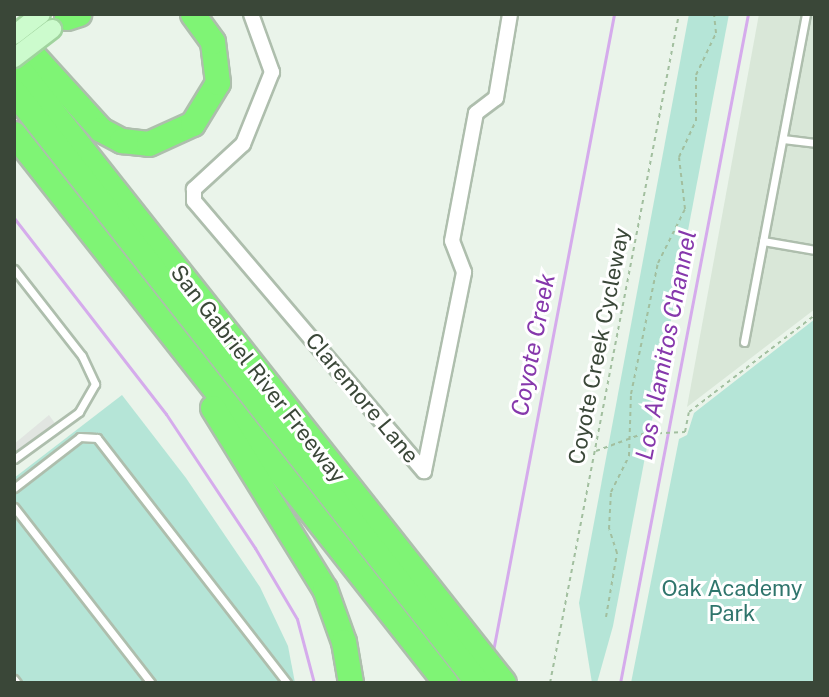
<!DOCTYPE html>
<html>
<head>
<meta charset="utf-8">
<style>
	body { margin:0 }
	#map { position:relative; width:829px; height:697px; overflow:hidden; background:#eaf4ea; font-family:"Public Sans",sans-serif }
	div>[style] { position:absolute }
	.residential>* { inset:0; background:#d9e7d8 }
	.green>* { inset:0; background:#b5e5d7 }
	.parking>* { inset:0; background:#e1e5e1 }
	.stream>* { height:3px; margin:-1.5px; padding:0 1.5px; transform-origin:1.5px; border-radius:1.5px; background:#d5abec }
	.path>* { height:2px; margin-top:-1px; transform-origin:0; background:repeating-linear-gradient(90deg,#a2bf9f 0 4px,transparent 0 8px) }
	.roads { filter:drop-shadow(2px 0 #aebead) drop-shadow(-2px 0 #aebead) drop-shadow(0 2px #aebead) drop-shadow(0 -2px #aebead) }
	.service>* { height:7px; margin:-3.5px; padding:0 3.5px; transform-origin:3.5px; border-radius:3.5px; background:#fff }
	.minor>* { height:14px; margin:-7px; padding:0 7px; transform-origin:7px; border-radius:7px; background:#fff }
	.motorway>* { height:24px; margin:-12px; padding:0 12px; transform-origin:12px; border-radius:12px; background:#7ff475 }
	.bridges { filter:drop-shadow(2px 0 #a0d39e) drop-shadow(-2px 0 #a0d39e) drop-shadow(0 2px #a0d39e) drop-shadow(0 -2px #a0d39e) }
	.secondary-bridge>* { height:18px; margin:-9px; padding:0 9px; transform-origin:9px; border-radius:9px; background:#ccfbcd }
	span { translate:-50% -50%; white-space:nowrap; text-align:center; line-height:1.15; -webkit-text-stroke:6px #fff; paint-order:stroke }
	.street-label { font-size:22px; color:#3a4738 }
	.park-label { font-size:22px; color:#2f756c }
	.water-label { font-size:24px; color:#8638ac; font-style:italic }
	.frame { position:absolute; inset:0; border:16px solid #3a4738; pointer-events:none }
</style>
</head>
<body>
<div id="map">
	<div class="residential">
		<div style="clip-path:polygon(759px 14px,815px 14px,815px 309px,687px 407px)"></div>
	</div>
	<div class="green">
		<div style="clip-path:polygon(689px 14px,729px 14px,613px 626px,597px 683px,592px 683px,579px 603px)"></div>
		<div style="clip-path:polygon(815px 319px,815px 683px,631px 683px,679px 439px,687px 435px,694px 413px)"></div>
		<div style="clip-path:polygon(122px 395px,186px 478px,260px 587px,288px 646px,295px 683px,14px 683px,14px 478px)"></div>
	</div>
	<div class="parking">
		<div style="clip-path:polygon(49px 415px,62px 433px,14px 466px,14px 444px)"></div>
	</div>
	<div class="stream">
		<div style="left:14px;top:218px;width:248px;rotate:52.2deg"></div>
		<div style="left:166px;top:414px;width:161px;rotate:56.4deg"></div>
		<div style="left:255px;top:548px;width:82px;rotate:59.4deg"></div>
		<div style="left:297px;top:619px;width:66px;rotate:75.1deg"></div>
		<div style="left:493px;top:651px;width:648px;rotate:-79.24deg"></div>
		<div style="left:620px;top:683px;width:681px;rotate:-79.17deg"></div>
	</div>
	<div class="path">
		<div style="left:596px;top:451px;width:49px;rotate:-20.3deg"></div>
		<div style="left:642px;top:434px;width:43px;rotate:-2.7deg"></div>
		<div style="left:685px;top:432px;width:20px;rotate:-79deg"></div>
		<div style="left:689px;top:412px;width:159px;rotate:-37.6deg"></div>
		<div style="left:606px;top:617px;width:65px;rotate:-80.2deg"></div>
		<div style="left:617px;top:553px;width:25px;rotate:-108deg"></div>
		<div style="left:609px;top:529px;width:37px;rotate:-87deg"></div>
		<div style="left:611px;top:492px;width:40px;rotate:-63.4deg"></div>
		<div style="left:629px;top:456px;width:62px;rotate:-88.2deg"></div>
		<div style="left:631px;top:394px;width:134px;rotate:-78.4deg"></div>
		<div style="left:658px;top:263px;width:60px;rotate:-63.4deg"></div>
		<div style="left:685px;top:209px;width:52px;rotate:-96.6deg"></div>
		<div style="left:679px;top:157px;width:40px;rotate:-65deg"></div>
		<div style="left:696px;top:121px;width:46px;rotate:-90deg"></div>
		<div style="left:696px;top:75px;width:47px;rotate:-64.5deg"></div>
		<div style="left:716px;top:33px;width:19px;rotate:-96deg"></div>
		<div style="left:550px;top:683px;width:681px;rotate:-79.09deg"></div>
	</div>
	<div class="roads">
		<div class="service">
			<div style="left:783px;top:139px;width:32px;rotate:7deg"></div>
			<div style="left:763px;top:241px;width:53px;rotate:9.8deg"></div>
			<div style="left:14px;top:269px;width:110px;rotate:52deg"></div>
			<div style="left:82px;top:356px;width:31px;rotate:65deg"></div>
			<div style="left:95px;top:384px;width:32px;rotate:120deg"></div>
			<div style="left:79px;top:412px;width:80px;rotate:144.1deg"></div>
			<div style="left:744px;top:342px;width:334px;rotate:-79.3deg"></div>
			<div style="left:14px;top:488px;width:83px;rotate:-37.7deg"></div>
			<div style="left:80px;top:437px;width:17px;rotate:3deg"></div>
			<div style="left:97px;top:438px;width:310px;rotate:52.2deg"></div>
			<div style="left:14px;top:507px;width:223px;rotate:52.1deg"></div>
			<div style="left:14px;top:679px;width:5px;rotate:53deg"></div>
		</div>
		<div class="minor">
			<div style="left:251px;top:14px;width:62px;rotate:70.1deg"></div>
			<div style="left:272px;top:72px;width:78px;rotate:111.9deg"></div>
			<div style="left:243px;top:144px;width:67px;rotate:137.4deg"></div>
			<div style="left:194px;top:189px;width:12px;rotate:90deg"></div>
			<div style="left:194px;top:201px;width:355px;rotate:49.6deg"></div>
			<div style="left:424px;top:471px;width:203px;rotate:-78.6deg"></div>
			<div style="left:464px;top:272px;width:33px;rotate:-111deg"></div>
			<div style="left:452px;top:241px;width:130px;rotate:-79.4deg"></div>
			<div style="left:476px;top:113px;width:25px;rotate:-37deg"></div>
			<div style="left:496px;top:98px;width:85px;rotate:-80.5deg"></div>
		</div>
		<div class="motorway">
			<div style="left:67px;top:18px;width:13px;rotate:-18deg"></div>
			<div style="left:14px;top:34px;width:130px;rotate:47.8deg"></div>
			<div style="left:101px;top:130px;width:24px;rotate:28deg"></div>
			<div style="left:122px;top:141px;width:27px;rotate:6deg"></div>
			<div style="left:149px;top:144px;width:48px;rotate:-24.4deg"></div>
			<div style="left:193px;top:124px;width:48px;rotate:-58.6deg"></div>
			<div style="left:218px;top:83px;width:41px;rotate:-97deg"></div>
			<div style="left:213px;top:42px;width:34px;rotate:-126deg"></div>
			<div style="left:14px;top:63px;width:790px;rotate:51.68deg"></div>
			<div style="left:14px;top:92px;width:751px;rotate:51.86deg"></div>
			<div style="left:14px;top:134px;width:699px;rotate:51.8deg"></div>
			<div style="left:213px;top:408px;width:213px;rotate:58.3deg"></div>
			<div style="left:325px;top:589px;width:56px;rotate:70.3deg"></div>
			<div style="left:344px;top:642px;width:42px;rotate:80.3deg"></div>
		</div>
	</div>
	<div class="bridges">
		<div class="secondary-bridge">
			<div style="left:14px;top:35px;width:34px;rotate:-38deg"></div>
			<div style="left:14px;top:58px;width:48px;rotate:-37.3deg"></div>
		</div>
	</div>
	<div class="street-label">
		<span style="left:599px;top:346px;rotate:-79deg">Coyote Creek Cycleway</span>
		<span style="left:258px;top:374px;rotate:52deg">San Gabriel River Freeway</span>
		<span style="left:362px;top:398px;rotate:50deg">Claremore Lane</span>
	</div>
	<div class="park-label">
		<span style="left:732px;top:601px">Oak Academy<br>Park</span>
	</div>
	<div class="water-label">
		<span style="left:533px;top:345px;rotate:-79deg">Coyote Creek</span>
		<span style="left:666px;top:345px;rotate:-79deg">Los Alamitos Channel</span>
	</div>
	<div class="frame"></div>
</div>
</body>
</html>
